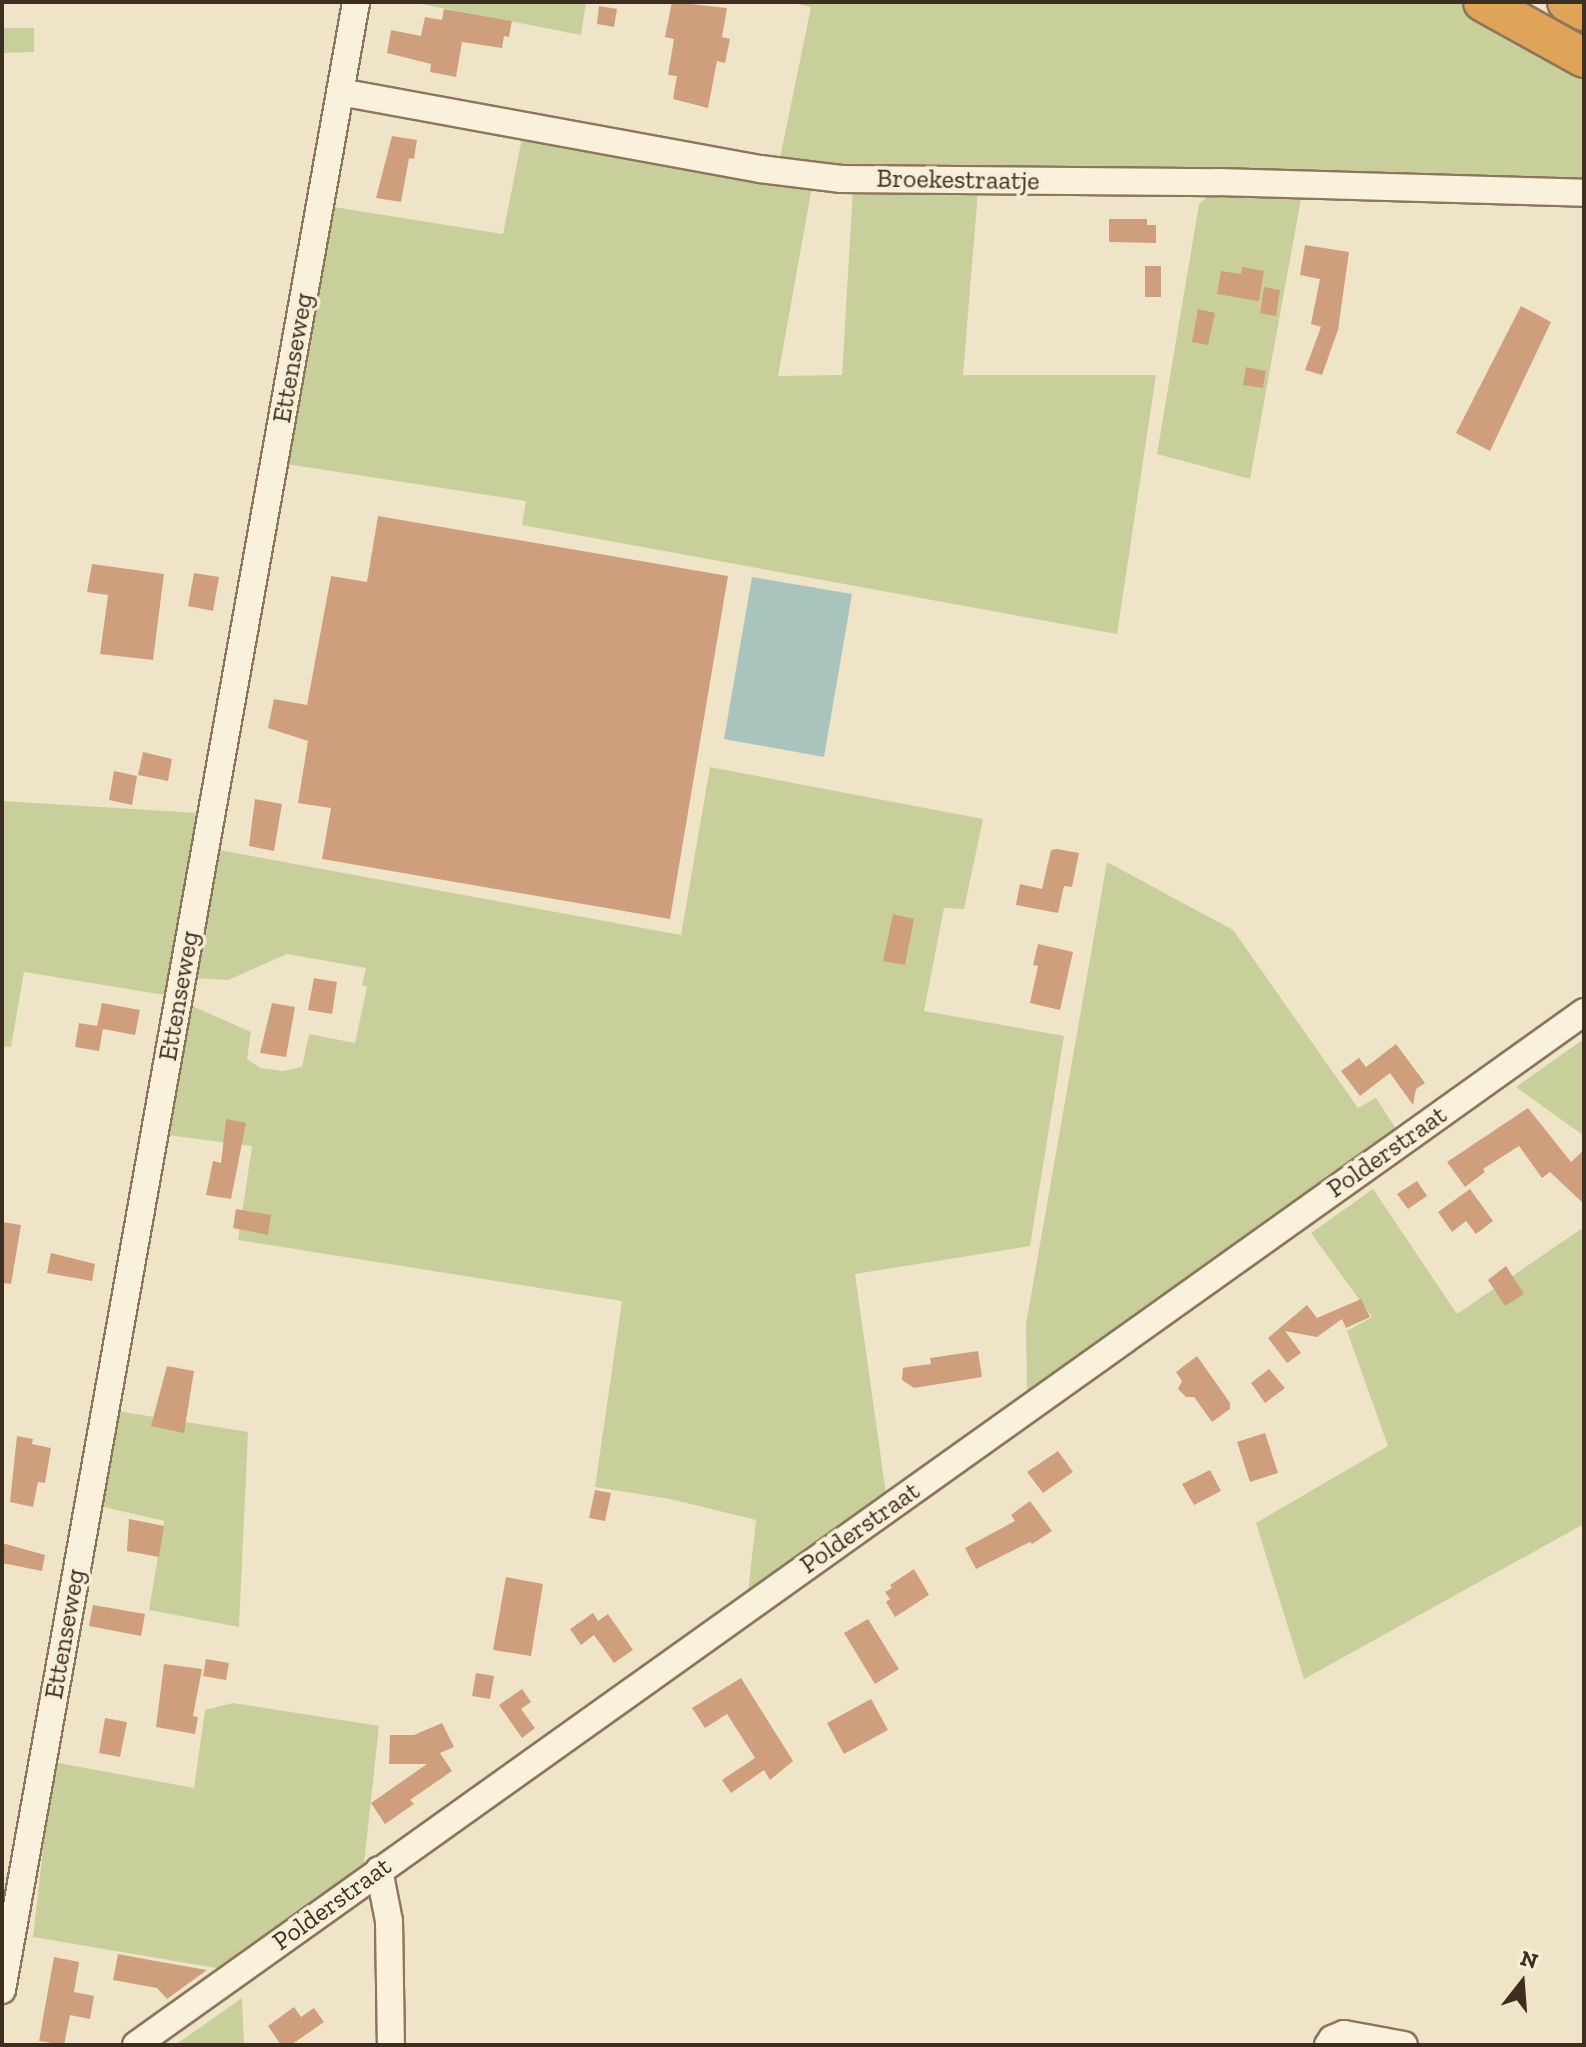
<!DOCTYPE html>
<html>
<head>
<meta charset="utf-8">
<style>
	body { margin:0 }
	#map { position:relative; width:1586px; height:2047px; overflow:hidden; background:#f0e4c8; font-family:"Zilla Slab",serif }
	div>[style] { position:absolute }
	.green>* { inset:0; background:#c9cf9b }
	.water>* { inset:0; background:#a9c4bc }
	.building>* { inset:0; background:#cf9f7d }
	.roads { filter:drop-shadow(2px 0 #8d765c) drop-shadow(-2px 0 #8d765c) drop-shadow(0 2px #8d765c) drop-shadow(0 -2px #8d765c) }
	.minor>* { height:26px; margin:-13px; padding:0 13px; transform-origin:13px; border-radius:13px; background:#faf1dc }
	.highway>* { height:38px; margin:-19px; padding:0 19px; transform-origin:19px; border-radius:19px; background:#e0a458 }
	span { translate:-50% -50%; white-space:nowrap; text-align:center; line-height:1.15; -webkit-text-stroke:7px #f7eed8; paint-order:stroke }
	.street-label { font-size:26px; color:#3d2e20 }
	.frame { position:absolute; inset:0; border:4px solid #3d2e20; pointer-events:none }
	.north { position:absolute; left:1482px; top:1943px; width:80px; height:80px; -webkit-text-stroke:6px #f7eed8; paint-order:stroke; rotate:17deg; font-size:22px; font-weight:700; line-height:32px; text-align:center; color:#3d2e20 }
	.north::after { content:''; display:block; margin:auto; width:28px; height:36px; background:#3d2e20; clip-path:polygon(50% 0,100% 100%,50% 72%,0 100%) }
</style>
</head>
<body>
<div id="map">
	<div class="green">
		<div style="clip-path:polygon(411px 2px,586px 2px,581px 35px)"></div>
		<div style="clip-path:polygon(788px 2px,1459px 2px,1584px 73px,1584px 186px,949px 174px,779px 163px,811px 7px)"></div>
		<div style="clip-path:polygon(2px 28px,34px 28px,34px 52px,2px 53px)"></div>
		<div style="clip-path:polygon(522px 138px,812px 187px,778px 376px,842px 375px,853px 189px,978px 191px,963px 375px,1156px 375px,1117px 634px,522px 525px,526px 501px,286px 464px,334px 207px,503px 234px)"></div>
		<div style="clip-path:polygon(1207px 197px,1301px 199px,1250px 479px,1157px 454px,1199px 204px)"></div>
		<div style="clip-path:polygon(710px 767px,983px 819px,964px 909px,944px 908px,924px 1011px,1064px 1036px,1030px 1246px,855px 1274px,886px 1494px,748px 1593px,756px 1520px,670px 1499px,595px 1487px,622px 1301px,238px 1240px,252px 1146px,167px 1135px,190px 1005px,251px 1032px,247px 1059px,260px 1068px,283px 1071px,302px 1067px,309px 1034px,355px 1043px,367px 987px,362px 985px,366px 968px,287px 954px,228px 980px,195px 978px,219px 850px,681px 935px)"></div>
		<div style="clip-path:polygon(2px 801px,198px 813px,165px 995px,24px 972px,11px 1047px,2px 1046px)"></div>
		<div style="clip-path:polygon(1107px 862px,1233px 930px,1358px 1108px,1376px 1098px,1396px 1129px,1027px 1392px,1026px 1324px)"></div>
		<div style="clip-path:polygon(1584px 1039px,1584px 1136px,1516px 1087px)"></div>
		<div style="clip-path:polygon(1373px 1189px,1457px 1314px,1584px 1227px,1584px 1524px,1304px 1679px,1256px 1523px,1388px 1446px,1347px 1331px,1372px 1317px,1311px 1233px)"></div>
		<div style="clip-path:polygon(117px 1411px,248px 1432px,239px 1627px,149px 1610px,164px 1521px,100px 1506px)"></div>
		<div style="clip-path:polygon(233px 1703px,379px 1726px,364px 1864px,222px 1969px,33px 1937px,53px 1762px,194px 1788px,205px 1710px)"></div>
		<div style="clip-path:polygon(242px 1998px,244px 2045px,175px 2045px,225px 2010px)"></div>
	</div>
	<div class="water">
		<div style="clip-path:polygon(752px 577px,852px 594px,824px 757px,724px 739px)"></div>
	</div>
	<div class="building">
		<div style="clip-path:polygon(672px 2px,727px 8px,722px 37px,730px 39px,725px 63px,717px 61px,708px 108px,673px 99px,677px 76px,668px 75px,674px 39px,665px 37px)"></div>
		<div style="clip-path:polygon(599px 6px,617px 9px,614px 27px,597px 24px)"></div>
		<div style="clip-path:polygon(444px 9px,512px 21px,509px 37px,504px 36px,502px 48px,462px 42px,456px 77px,430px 72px,431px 64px,387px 53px,391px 30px,421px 36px,425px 17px,442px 20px)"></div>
		<div style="clip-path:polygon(392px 136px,417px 140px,414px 159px,409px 158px,401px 202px,376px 198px)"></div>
		<div style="clip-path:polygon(1109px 219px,1147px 219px,1147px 225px,1156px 225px,1156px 243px,1109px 242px)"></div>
		<div style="clip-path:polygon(1305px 245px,1349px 252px,1338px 330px,1322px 375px,1305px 370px,1321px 327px,1311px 324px,1320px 279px,1300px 275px)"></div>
		<div style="clip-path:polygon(1145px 266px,1161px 266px,1161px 297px,1145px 297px)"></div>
		<div style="clip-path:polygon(1242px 267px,1264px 271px,1259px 301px,1217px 294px,1221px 271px,1241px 274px)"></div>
		<div style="clip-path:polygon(1264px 287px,1280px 290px,1276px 316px,1260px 313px)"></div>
		<div style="clip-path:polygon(1521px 306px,1551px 322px,1490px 451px,1456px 433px)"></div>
		<div style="clip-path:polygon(1198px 309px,1215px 313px,1208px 345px,1192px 342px)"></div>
		<div style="clip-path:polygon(1246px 367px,1266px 371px,1263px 388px,1243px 385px)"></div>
		<div style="clip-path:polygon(378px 516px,728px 576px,670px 919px,322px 859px,331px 808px,298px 803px,308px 741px,268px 728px,274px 699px,307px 705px,331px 576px,367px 582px)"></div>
		<div style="clip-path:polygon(92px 564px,164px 574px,153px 660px,100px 654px,108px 595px,87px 592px)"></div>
		<div style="clip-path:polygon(194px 573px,219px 577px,213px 611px,188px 606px)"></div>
		<div style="clip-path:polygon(143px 752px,172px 759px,168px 781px,138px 775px)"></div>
		<div style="clip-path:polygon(114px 771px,137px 776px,132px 805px,109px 800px)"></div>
		<div style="clip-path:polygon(255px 799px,282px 804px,274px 851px,249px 846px)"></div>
		<div style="clip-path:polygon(1057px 849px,1079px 853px,1072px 887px,1064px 886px,1058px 913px,1016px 905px,1020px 884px,1042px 889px,1051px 850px)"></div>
		<div style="clip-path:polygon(893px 914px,914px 919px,905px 965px,883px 961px)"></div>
		<div style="clip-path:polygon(1038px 944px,1073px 952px,1060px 1010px,1030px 1003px,1038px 966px,1033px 965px)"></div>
		<div style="clip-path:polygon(314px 978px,337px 982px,332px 1014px,308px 1010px)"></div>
		<div style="clip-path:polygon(102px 1003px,140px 1010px,135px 1035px,103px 1029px,99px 1051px,75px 1047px,79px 1023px,97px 1026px)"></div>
		<div style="clip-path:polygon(272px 1003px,295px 1007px,286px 1057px,260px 1053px)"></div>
		<div style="clip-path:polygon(1396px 1044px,1425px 1083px,1416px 1089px,1413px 1105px,1390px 1073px,1360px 1096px,1341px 1071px,1359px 1058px,1366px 1067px)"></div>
		<div style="clip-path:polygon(1528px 1108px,1571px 1162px,1584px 1150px,1584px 1204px,1550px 1172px,1542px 1178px,1519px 1146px,1483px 1169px,1485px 1172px,1465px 1187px,1447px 1162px)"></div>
		<div style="clip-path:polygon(226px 1119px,246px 1123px,231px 1199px,206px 1195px,213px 1161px,221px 1163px)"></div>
		<div style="clip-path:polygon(1417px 1181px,1427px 1196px,1408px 1209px,1397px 1194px)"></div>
		<div style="clip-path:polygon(1470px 1189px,1493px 1221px,1476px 1234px,1466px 1221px,1452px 1232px,1438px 1212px)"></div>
		<div style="clip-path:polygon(236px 1209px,271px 1215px,268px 1235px,233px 1228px)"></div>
		<div style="clip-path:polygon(2px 1222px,21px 1225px,11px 1284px,2px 1283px)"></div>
		<div style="clip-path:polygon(51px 1253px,95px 1264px,92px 1281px,47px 1273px)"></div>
		<div style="clip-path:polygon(1506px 1266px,1524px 1294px,1505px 1306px,1488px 1280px)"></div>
		<div style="clip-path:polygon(1361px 1299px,1370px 1317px,1346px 1328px,1342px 1319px,1317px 1337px,1285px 1331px,1301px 1353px,1287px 1363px,1268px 1338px,1307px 1305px,1317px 1318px)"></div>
		<div style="clip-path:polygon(978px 1351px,982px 1377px,914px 1388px,902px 1380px,903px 1368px,908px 1367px,931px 1364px,930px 1358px)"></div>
		<div style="clip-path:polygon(1197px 1356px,1230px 1403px,1230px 1409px,1212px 1422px,1194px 1397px,1186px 1397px,1178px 1389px,1182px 1381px,1176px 1372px)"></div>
		<div style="clip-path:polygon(167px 1366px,194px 1371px,184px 1433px,151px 1426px)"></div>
		<div style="clip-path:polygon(1269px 1369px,1285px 1388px,1265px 1403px,1251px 1383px)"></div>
		<div style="clip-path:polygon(1265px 1433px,1278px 1473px,1250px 1482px,1237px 1442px)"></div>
		<div style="clip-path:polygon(17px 1436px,33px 1439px,32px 1444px,51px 1448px,45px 1483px,38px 1482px,33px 1507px,10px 1502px)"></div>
		<div style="clip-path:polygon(1058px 1451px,1073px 1472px,1043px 1493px,1027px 1472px)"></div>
		<div style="clip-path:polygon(1210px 1470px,1221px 1491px,1194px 1505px,1182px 1484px)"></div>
		<div style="clip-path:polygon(595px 1490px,611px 1493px,605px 1521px,589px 1518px)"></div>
		<div style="clip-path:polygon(1030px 1501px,1052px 1531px,1032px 1544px,1030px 1542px,976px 1569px,965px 1548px,1015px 1521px,1011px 1515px)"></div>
		<div style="clip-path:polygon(129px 1519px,164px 1526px,159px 1557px,127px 1551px)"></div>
		<div style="clip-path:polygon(2px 1543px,45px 1555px,42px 1571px,2px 1563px)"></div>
		<div style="clip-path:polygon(914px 1569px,929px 1595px,895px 1617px,886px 1602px,890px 1599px,885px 1592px,892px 1588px,890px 1585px)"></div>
		<div style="clip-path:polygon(506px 1577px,543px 1584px,531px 1656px,493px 1650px)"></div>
		<div style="clip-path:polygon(93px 1605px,145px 1614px,141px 1636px,89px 1626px)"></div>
		<div style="clip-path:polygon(593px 1613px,598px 1621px,608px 1614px,633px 1650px,614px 1663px,594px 1635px,581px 1645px,570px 1629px)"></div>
		<div style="clip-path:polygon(868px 1619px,899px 1669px,875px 1684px,844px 1633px)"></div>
		<div style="clip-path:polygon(206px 1659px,229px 1663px,226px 1680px,203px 1676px)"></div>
		<div style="clip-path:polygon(164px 1664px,202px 1669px,193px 1716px,198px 1717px,195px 1734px,156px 1727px)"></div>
		<div style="clip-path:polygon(476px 1673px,494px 1676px,490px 1699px,472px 1696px)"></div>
		<div style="clip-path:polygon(741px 1678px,793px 1761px,770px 1780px,764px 1770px,731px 1793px,722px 1780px,755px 1758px,727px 1714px,705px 1728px,692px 1708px)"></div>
		<div style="clip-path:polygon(522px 1689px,531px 1702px,521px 1709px,535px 1728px,522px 1738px,499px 1705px)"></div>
		<div style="clip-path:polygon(871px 1699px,888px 1730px,844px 1754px,827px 1723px)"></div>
		<div style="clip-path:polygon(105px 1718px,127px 1722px,120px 1757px,99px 1753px)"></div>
		<div style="clip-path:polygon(442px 1723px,454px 1747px,440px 1753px,452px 1771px,410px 1800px,414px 1804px,385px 1824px,371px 1803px,427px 1764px,389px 1764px,390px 1735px,414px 1735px)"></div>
		<div style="clip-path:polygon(118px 1954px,161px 1962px,207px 1970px,167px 1999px,157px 1988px,113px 1980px)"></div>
		<div style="clip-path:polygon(54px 1957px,79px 1962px,74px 1992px,94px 1996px,90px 2019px,70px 2015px,64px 2045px,39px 2041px)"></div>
		<div style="clip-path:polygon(294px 2007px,301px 2017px,314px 2008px,324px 2022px,291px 2045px,281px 2045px,268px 2026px)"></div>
	</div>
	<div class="roads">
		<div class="minor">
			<div style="left:340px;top:92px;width:427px;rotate:10.4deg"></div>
			<div style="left:760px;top:169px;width:82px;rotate:7deg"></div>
			<div style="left:841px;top:179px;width:377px;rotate:0.5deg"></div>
			<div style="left:1218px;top:182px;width:366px;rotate:1.7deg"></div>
			<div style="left:379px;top:1870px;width:52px;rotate:78.9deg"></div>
			<div style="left:389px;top:1921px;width:124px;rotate:89.1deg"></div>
			<div style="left:2px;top:1990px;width:2019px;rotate:-79.9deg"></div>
			<div style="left:136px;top:2045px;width:1779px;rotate:-35.5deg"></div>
			<div style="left:1328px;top:2045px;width:7px;rotate:-56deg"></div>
			<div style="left:1332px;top:2039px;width:13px;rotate:-23deg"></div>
			<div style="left:1344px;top:2034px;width:61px;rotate:10.4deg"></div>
		</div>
		<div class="highway">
			<div style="left:1483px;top:2px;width:115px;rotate:29deg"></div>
			<div style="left:1567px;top:2px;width:19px;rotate:28deg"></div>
		</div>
	</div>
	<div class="street-label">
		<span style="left:958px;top:180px;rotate:1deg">Broekestraatje</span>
		<span style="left:293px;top:358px;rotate:-80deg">Ettenseweg</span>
		<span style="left:179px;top:996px;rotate:-80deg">Ettenseweg</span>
		<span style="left:1387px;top:1152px;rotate:-35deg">Polderstraat</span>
		<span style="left:860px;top:1528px;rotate:-35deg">Polderstraat</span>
		<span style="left:65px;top:1634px;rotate:-80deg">Ettenseweg</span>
		<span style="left:332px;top:1904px;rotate:-36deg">Polderstraat</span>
	</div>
	<div class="frame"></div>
	<div class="north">N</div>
</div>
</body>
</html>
